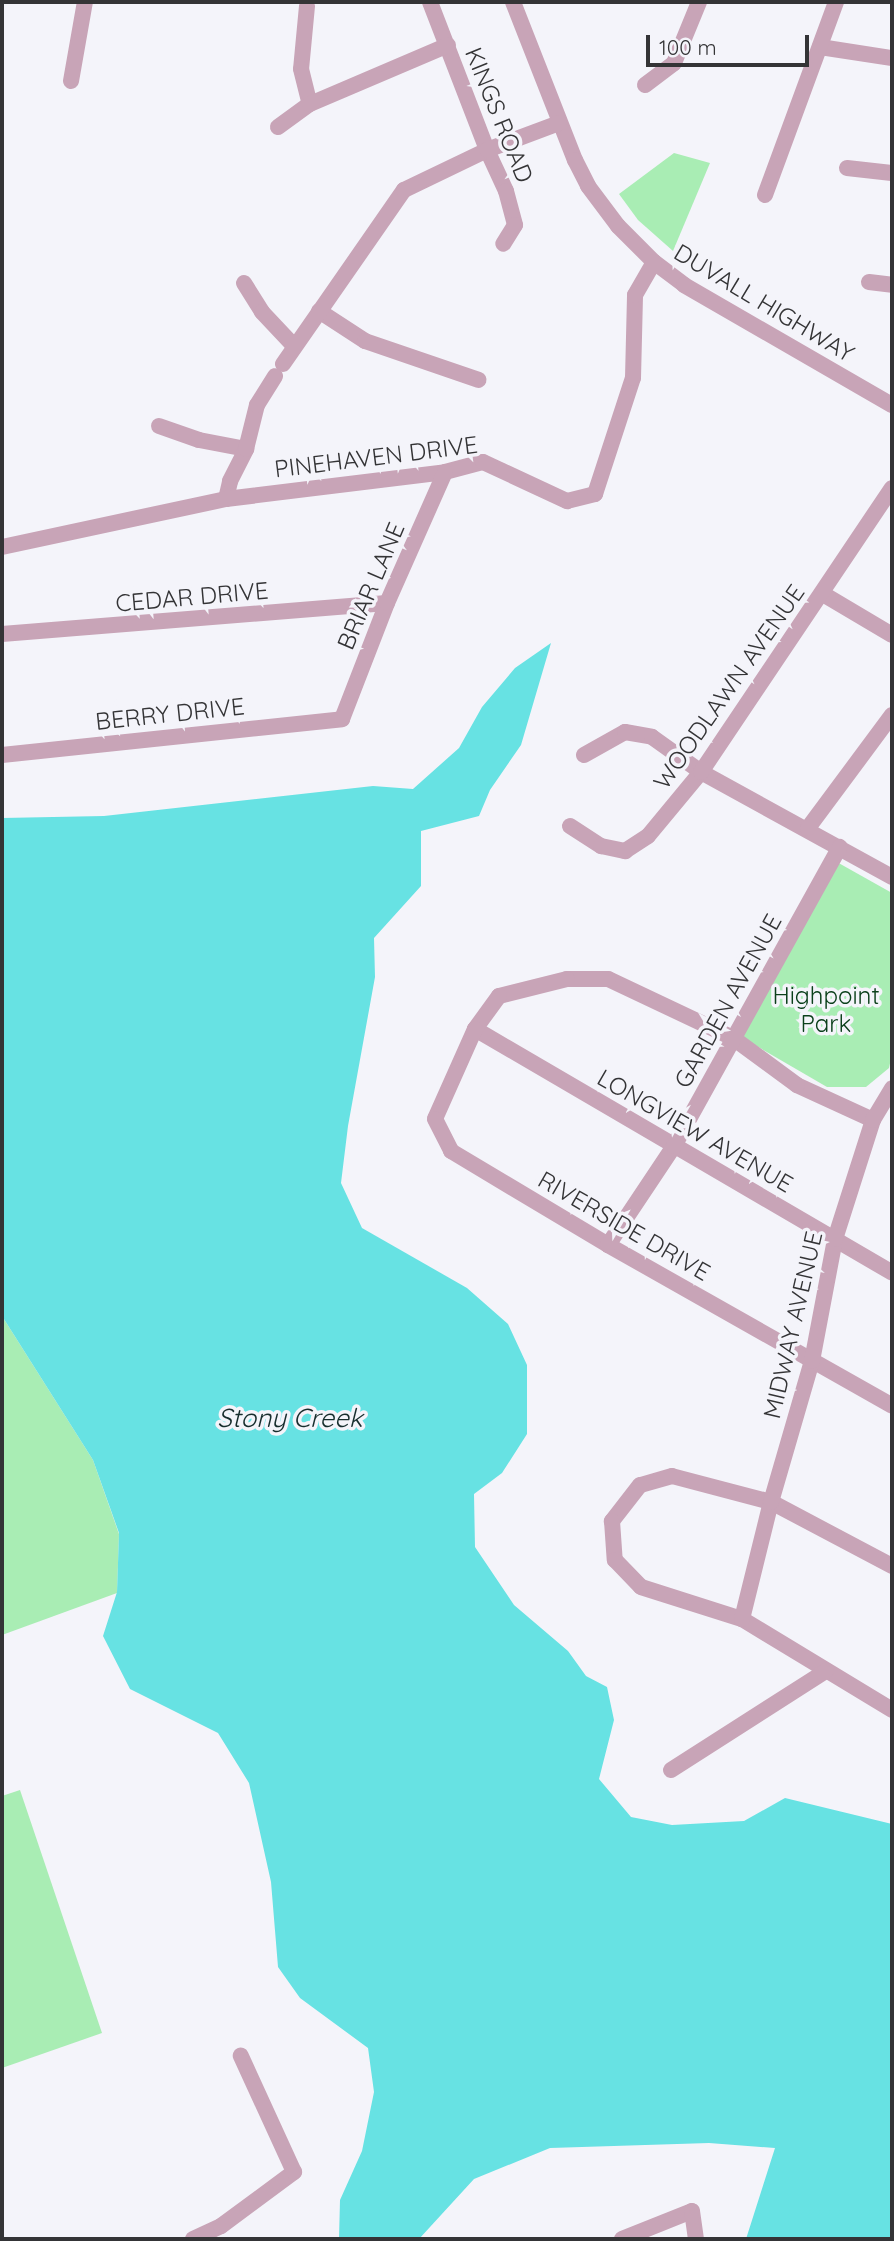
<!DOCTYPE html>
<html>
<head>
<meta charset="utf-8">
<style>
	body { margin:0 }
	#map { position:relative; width:894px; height:2241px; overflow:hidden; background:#f4f4fa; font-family:Quicksand,sans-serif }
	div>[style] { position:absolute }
	.green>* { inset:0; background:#a9edb4 }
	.water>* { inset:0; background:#67e2e3 }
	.minor>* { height:16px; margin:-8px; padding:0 8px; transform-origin:8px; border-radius:8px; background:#c8a4b7 }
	span { translate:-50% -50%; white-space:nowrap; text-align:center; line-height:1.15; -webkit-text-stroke:7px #f4f4fa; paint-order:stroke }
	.street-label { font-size:24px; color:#343436 }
	.park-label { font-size:24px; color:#0b401b }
	.water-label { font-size:26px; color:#172d2d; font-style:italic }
	.frame { position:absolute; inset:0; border:4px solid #343436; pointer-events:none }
	.scale { position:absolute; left:646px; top:35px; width:163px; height:32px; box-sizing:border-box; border:4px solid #343436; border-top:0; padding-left:9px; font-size:21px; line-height:24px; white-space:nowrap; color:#343436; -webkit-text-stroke:5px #f4f4fa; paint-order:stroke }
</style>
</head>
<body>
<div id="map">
	<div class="green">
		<div style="clip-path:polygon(674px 153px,710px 163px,673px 251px,638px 220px,619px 194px)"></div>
		<div style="clip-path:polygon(835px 861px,892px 893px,892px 1054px,889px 1068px,866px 1087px,827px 1087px,736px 1034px)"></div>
		<div style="clip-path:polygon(2px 1316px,93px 1460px,119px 1534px,117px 1593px,2px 1635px)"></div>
		<div style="clip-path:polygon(20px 1790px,102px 2033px,2px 2068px,2px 1796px)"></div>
	</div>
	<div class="water">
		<div style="clip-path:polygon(551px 643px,521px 745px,490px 790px,479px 816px,421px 831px,421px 886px,374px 938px,375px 977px,348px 1126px,341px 1183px,362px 1228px,467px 1288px,508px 1324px,527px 1365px,527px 1434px,502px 1473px,474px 1494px,475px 1547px,514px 1605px,568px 1651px,586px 1676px,607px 1687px,614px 1720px,599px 1779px,631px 1817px,672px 1825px,744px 1821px,785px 1798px,892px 1824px,892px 2239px,746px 2239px,775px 2148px,709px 2143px,550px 2148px,474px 2179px,419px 2239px,339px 2239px,340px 2200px,362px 2151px,374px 2092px,368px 2048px,300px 1998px,278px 1967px,271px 1882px,249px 1783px,218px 1733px,130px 1689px,103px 1636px,117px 1592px,119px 1533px,93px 1460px,2px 1316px,2px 818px,104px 816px,373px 786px,413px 789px,459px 748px,482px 707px,515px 668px)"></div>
	</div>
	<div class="minor">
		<div style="left:430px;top:2px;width:159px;rotate:68.9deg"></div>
		<div style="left:487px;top:150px;width:45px;rotate:65.1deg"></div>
		<div style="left:506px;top:191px;width:35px;rotate:75deg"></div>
		<div style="left:515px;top:225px;width:22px;rotate:122deg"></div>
		<div style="left:513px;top:2px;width:170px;rotate:68.6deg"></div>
		<div style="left:575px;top:160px;width:29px;rotate:63deg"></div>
		<div style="left:588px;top:186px;width:50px;rotate:53.1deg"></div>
		<div style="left:618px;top:226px;width:51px;rotate:45deg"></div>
		<div style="left:654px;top:262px;width:38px;rotate:37deg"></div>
		<div style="left:684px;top:285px;width:240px;rotate:30deg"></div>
		<div style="left:307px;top:6px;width:63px;rotate:95.4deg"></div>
		<div style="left:301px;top:69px;width:36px;rotate:76deg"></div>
		<div style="left:820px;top:47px;width:73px;rotate:8.7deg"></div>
		<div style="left:71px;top:81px;width:80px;rotate:-80deg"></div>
		<div style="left:645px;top:85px;width:36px;rotate:-37deg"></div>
		<div style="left:674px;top:63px;width:66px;rotate:-67.7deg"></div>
		<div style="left:278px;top:127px;width:39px;rotate:-36deg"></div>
		<div style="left:310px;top:104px;width:150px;rotate:-23.1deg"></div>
		<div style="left:847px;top:168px;width:45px;rotate:6.3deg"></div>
		<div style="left:765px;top:195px;width:206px;rotate:-69.8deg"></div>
		<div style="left:869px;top:282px;width:23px;rotate:7deg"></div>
		<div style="left:244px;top:283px;width:34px;rotate:58deg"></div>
		<div style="left:262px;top:312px;width:47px;rotate:46.7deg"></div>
		<div style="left:319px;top:311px;width:55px;rotate:33.1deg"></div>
		<div style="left:365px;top:341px;width:120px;rotate:18.9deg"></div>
		<div style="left:283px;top:364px;width:212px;rotate:-55.2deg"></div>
		<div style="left:404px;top:190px;width:92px;rotate:-25.7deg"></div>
		<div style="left:487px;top:150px;width:77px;rotate:-20.6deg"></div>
		<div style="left:159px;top:426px;width:42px;rotate:19.3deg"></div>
		<div style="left:199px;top:440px;width:48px;rotate:10.8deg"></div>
		<div style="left:226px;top:499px;width:18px;rotate:-77deg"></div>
		<div style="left:230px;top:481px;width:36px;rotate:-63deg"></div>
		<div style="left:246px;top:449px;width:45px;rotate:-76deg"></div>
		<div style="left:257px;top:405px;width:34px;rotate:-58deg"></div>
		<div style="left:2px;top:547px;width:229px;rotate:-12.1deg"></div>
		<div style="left:226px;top:499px;width:221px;rotate:-7deg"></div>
		<div style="left:445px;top:472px;width:39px;rotate:-15deg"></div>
		<div style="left:483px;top:462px;width:93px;rotate:24.9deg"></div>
		<div style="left:567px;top:501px;width:29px;rotate:-14deg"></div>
		<div style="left:595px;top:494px;width:122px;rotate:-71.9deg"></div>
		<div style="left:633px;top:378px;width:83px;rotate:-88.6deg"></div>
		<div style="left:635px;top:295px;width:38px;rotate:-60deg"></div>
		<div style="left:823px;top:594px;width:80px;rotate:30.7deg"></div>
		<div style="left:2px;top:634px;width:386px;rotate:-4.6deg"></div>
		<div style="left:2px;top:755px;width:342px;rotate:-6deg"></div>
		<div style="left:342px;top:719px;width:124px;rotate:-68.8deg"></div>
		<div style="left:387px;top:603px;width:143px;rotate:-66.1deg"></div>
		<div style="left:584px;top:755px;width:47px;rotate:-29.3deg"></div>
		<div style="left:625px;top:732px;width:27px;rotate:10deg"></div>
		<div style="left:652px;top:737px;width:60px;rotate:35.5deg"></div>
		<div style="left:701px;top:772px;width:218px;rotate:28.8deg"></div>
		<div style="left:570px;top:826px;width:37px;rotate:33deg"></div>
		<div style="left:601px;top:846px;width:25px;rotate:12deg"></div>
		<div style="left:625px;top:851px;width:27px;rotate:-33deg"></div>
		<div style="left:648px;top:836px;width:83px;rotate:-50.4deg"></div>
		<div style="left:701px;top:772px;width:342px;rotate:-56.1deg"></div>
		<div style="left:808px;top:828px;width:141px;rotate:-53.4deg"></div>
		<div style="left:475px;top:1029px;width:483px;rotate:30.3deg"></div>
		<div style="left:873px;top:1120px;width:84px;rotate:-155.3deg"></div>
		<div style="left:797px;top:1085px;width:79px;rotate:-143.7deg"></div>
		<div style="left:733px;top:1038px;width:138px;rotate:-154.7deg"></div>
		<div style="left:608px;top:979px;width:41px;rotate:180deg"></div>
		<div style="left:567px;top:979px;width:70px;rotate:166deg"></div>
		<div style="left:499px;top:996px;width:41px;rotate:126deg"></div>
		<div style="left:475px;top:1029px;width:98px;rotate:114deg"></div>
		<div style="left:435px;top:1119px;width:36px;rotate:63deg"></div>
		<div style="left:451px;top:1151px;width:183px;rotate:30.9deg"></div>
		<div style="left:608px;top:1245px;width:326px;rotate:29.5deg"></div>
		<div style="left:608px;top:1245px;width:119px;rotate:-56.3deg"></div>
		<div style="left:674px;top:1146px;width:342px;rotate:-61deg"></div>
		<div style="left:892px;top:1566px;width:137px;rotate:-152.1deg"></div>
		<div style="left:771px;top:1502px;width:102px;rotate:-165.3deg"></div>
		<div style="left:672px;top:1476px;width:33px;rotate:164deg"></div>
		<div style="left:640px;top:1485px;width:46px;rotate:127.9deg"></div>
		<div style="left:612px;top:1521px;width:39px;rotate:86deg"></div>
		<div style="left:615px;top:1560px;width:37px;rotate:46deg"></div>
		<div style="left:641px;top:1587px;width:106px;rotate:17.6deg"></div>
		<div style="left:742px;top:1619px;width:175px;rotate:31.2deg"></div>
		<div style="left:742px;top:1619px;width:121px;rotate:-76.1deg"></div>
		<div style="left:771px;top:1502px;width:147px;rotate:-73.8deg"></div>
		<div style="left:812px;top:1361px;width:124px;rotate:-79.3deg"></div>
		<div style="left:835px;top:1239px;width:125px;rotate:-72.3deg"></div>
		<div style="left:873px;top:1120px;width:37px;rotate:-59deg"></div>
		<div style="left:671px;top:1770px;width:184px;rotate:-32.6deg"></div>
		<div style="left:193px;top:2239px;width:31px;rotate:-25deg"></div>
		<div style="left:221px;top:2226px;width:91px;rotate:-36.5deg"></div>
		<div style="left:294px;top:2172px;width:128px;rotate:-114.6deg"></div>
		<div style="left:622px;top:2239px;width:75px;rotate:-21.8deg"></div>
		<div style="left:692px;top:2211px;width:28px;rotate:82deg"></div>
	</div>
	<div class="street-label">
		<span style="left:499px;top:115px;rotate:68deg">KINGS ROAD</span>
		<span style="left:764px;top:303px;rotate:31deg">DUVALL HIGHWAY</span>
		<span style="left:376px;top:457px;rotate:-7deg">PINEHAVEN DRIVE</span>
		<span style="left:371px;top:586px;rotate:-67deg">BRIAR LANE</span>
		<span style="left:192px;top:597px;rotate:-5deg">CEDAR DRIVE</span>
		<span style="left:729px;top:687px;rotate:-55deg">WOODLAWN AVENUE</span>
		<span style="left:170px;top:714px;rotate:-6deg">BERRY DRIVE</span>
		<span style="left:728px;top:1001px;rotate:-61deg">GARDEN AVENUE</span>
		<span style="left:695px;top:1131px;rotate:30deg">LONGVIEW AVENUE</span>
		<span style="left:624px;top:1226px;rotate:30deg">RIVERSIDE DRIVE</span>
		<span style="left:793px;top:1325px;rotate:-77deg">MIDWAY AVENUE</span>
	</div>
	<div class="park-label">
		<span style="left:826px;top:1010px">Highpoint<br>Park</span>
	</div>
	<div class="water-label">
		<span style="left:290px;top:1418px">Stony Creek</span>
	</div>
	<div class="frame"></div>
	<div class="scale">100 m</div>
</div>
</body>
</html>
